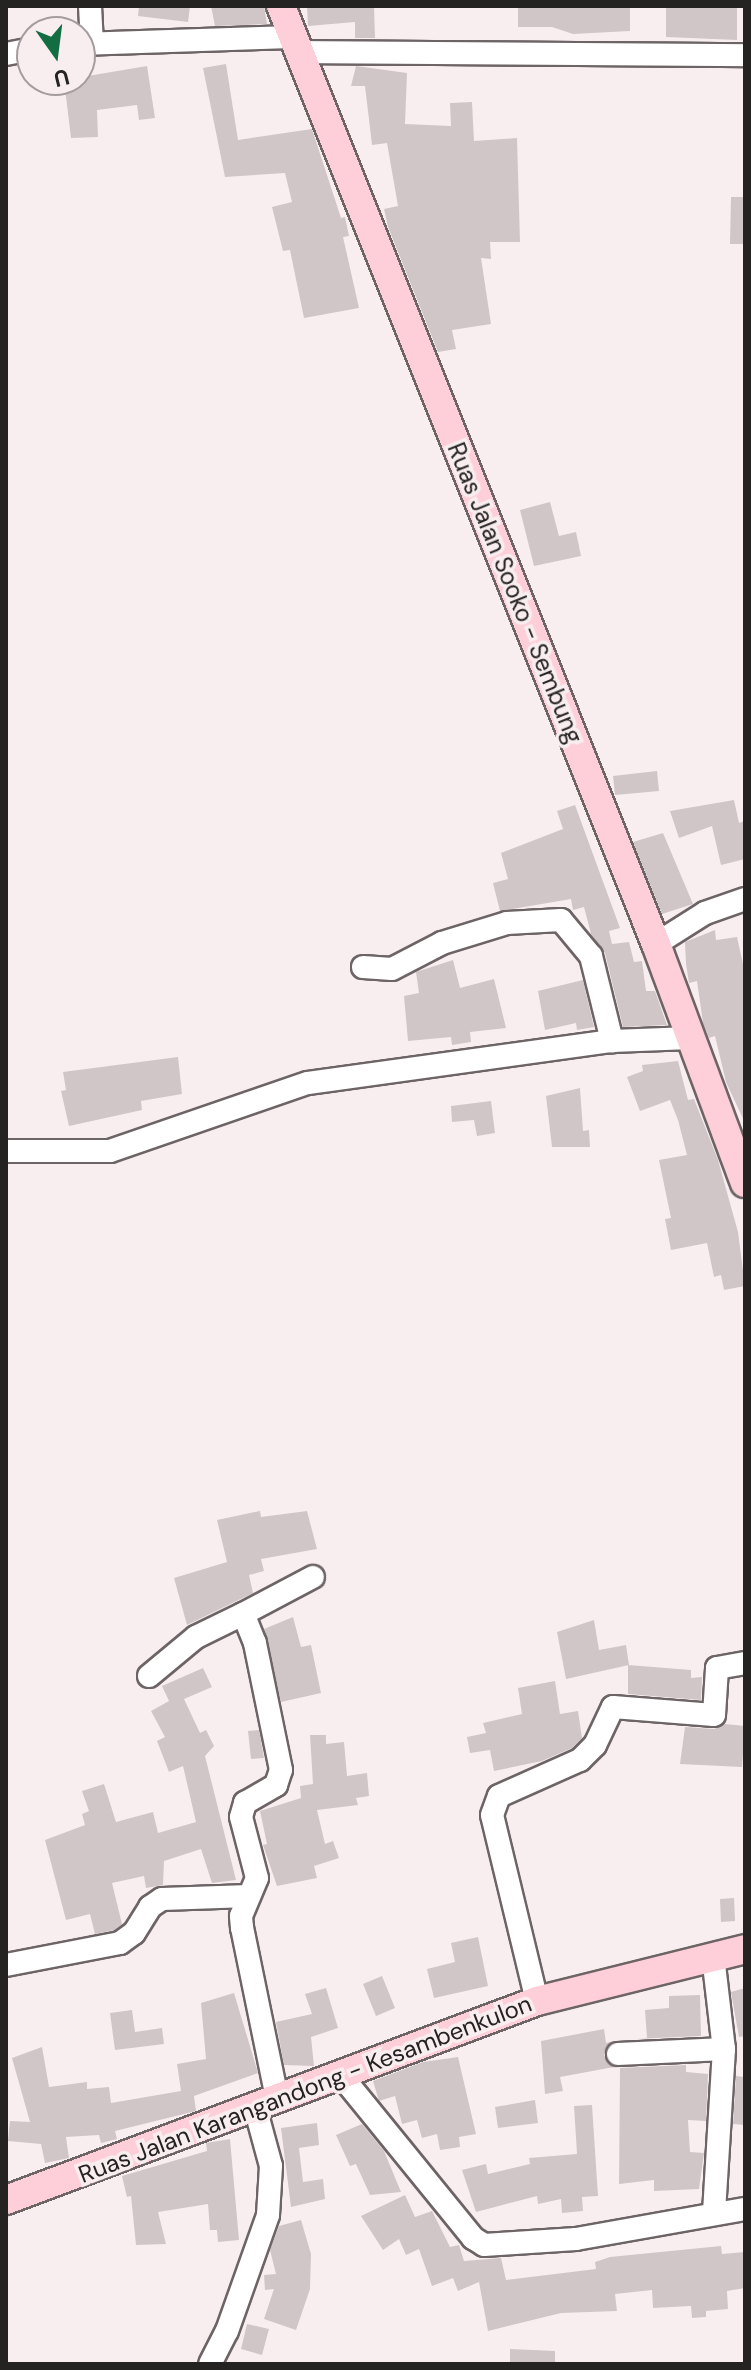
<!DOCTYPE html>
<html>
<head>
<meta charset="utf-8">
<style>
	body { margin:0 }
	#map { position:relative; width:751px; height:2370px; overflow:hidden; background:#f8eef0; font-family:"DM Sans",sans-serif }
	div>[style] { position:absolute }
	.building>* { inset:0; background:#d0c6c8 }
	.roads { filter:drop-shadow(2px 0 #6d6466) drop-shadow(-2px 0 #6d6466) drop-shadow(0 2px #6d6466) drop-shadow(0 -2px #6d6466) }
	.minor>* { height:22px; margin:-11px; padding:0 11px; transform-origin:11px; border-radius:11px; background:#fff }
	.major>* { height:28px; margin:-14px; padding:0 14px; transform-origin:14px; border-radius:14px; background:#fecfd9 }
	span { translate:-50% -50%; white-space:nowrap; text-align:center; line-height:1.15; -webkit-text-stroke:7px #f8eef0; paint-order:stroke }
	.street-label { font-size:24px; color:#252222 }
	.frame { position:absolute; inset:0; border:8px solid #252222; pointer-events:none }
	.north { position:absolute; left:16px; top:16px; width:80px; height:80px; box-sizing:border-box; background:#f8eef0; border:2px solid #a49c9e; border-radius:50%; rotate:166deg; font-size:22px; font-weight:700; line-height:32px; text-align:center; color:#252222 }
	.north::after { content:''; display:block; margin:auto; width:28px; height:36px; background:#126e42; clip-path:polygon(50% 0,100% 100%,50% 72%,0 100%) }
</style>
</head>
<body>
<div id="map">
	<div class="building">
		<div style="clip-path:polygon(139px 6px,190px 6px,188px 22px,138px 16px)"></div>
		<div style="clip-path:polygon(211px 6px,264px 6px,267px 24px,215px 26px)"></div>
		<div style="clip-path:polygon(307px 6px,374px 6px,375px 38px,355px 38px,355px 22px,308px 26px)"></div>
		<div style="clip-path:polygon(518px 6px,630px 6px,630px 31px,573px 34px,552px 27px,518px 27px)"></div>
		<div style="clip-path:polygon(666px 6px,737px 6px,737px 40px,666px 37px)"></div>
		<div style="clip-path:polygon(226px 64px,238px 140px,312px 129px,341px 218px,345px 217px,349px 236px,343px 237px,359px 308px,304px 318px,290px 250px,283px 251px,272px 207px,292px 202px,285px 173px,225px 177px,203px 68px)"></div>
		<div style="clip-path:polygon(147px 66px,155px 118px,139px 120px,137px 105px,97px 110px,98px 137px,71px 138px,64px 80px)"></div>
		<div style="clip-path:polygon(356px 66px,407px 73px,405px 124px,451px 126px,450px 103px,472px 102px,474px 141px,517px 138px,520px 242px,490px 242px,491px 259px,481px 258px,491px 324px,452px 330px,456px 349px,438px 352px,388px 227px,384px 209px,398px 206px,387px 143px,372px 145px,365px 86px,351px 86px)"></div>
		<div style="clip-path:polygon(731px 197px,745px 197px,745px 244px,730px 244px)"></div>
		<div style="clip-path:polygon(550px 502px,559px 536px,576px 532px,581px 556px,534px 566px,520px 510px)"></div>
		<div style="clip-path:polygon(657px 771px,659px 791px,615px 795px,613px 776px)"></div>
		<div style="clip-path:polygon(734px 800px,739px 823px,745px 821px,745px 859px,721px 865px,712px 826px,679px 838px,670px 811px)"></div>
		<div style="clip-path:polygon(575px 805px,620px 928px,609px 931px,612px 944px,629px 942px,634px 962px,642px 961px,646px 991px,655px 991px,667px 1025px,623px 1027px,605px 953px,591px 934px,584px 907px,573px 910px,571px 899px,500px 911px,493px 883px,508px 879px,501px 853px,563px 829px,557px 811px)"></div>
		<div style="clip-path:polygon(663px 833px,693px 904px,662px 914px,633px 842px)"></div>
		<div style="clip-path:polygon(715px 930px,716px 940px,737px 937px,745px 973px,745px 1123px,726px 1082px,715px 1036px,709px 1038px,703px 1023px,697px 981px,689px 983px,686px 964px,685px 942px)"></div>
		<div style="clip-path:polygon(453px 960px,460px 988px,494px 979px,506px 1028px,470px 1032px,471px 1042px,452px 1045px,451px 1037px,408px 1041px,404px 996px,419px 993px,416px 972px)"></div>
		<div style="clip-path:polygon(583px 980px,594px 1027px,577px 1030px,576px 1023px,545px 1030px,538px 991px)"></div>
		<div style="clip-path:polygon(178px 1057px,182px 1094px,141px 1101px,142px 1110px,69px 1126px,61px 1091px,66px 1090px,63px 1072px)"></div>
		<div style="clip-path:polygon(678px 1061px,688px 1100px,694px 1099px,718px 1160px,738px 1232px,745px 1286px,724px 1290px,721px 1275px,714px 1277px,707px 1243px,671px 1250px,665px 1219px,671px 1218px,659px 1160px,687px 1155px,678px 1120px,670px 1100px,640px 1111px,627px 1077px,643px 1071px,642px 1065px)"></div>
		<div style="clip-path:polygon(580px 1088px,583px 1131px,589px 1130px,590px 1147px,552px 1147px,546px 1096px)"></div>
		<div style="clip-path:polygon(491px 1101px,495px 1133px,477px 1136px,474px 1120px,452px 1122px,451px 1106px)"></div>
		<div style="clip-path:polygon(260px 1511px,261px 1517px,307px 1511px,317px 1549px,261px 1559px,264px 1571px,249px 1575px,253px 1593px,187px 1625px,174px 1578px,227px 1562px,217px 1520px)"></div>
		<div style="clip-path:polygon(293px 1617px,301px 1647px,311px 1645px,321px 1693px,281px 1702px,264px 1629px)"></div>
		<div style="clip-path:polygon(594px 1620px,599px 1650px,626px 1645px,629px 1665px,566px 1679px,557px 1632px)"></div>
		<div style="clip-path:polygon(628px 1665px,691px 1670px,691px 1678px,702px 1677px,701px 1700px,628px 1694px)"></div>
		<div style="clip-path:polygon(203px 1668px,212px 1687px,184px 1699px,200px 1733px,206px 1730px,214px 1746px,205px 1756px,236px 1880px,212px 1883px,201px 1849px,164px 1861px,163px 1885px,146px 1888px,144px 1876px,112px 1883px,122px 1924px,114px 1930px,95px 1934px,90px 1914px,66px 1920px,45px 1840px,85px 1825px,82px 1814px,89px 1811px,82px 1791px,104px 1784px,116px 1822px,153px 1812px,158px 1833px,196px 1822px,183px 1766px,169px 1772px,157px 1741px,165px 1737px,151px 1711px,169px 1701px,162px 1686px)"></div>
		<div style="clip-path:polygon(555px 1681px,560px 1714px,578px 1711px,582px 1738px,572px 1748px,542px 1761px,494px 1771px,490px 1750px,470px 1753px,467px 1737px,486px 1733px,483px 1723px,522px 1714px,518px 1688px)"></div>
		<div style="clip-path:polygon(725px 1724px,745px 1726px,742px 1767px,680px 1764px,685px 1727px,714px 1729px)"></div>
		<div style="clip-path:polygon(259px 1730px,264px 1758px,251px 1759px,248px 1731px)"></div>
		<div style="clip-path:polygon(310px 1735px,326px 1735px,326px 1744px,344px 1742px,347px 1776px,367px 1773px,369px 1796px,356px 1798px,358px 1805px,317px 1810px,325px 1844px,333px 1841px,339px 1858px,314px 1866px,317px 1878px,277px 1886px,263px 1845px,267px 1844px,260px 1811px,301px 1798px,300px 1786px,313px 1784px)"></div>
		<div style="clip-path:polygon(734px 1898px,735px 1921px,721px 1922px,720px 1899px)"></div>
		<div style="clip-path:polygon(478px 1937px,488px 1986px,434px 1998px,427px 1969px,455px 1962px,451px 1943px)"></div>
		<div style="clip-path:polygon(382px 1976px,395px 2008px,376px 2016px,363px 1984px)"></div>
		<div style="clip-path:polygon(326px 1988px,338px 2028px,311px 2037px,314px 2066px,284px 2065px,276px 2022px,312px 2014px,305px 1994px)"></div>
		<div style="clip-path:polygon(745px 1988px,745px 2036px,739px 2037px,731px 1992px)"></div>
		<div style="clip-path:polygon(234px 1993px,258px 2073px,194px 2096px,196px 2111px,115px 2131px,117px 2139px,101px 2143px,99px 2135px,66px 2137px,69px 2158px,45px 2163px,41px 2144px,8px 2141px,10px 2121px,30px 2122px,12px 2058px,42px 2047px,49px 2087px,87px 2082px,87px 2089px,109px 2087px,111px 2103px,181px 2091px,177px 2064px,206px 2059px,201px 2003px)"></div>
		<div style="clip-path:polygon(700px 1995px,701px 2036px,635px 2039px,647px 2038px,645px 2010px,669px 2008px,669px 1996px)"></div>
		<div style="clip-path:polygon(132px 2010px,135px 2032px,162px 2028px,164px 2044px,115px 2050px,110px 2013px)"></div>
		<div style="clip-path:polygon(604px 2029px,606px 2043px,611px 2042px,604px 2055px,614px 2067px,560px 2077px,563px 2091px,545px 2094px,541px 2041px)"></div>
		<div style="clip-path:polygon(458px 2057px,476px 2134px,459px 2137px,460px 2147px,440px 2150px,437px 2134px,422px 2138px,417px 2120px,402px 2124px,395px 2096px,379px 2101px,373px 2081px,423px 2062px)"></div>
		<div style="clip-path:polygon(686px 2065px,686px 2072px,708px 2074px,706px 2121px,688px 2120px,690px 2152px,704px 2153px,699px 2189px,654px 2191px,654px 2180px,619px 2184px,620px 2068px)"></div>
		<div style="clip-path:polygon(736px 2076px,745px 2077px,745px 2125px,733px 2124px)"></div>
		<div style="clip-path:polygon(535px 2100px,538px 2123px,498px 2128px,495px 2107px)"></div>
		<div style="clip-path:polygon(592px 2105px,598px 2196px,582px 2197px,583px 2211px,562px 2213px,561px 2199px,538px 2204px,537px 2196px,476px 2212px,462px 2170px,486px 2164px,488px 2174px,530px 2164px,529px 2158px,577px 2154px,574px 2106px)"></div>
		<div style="clip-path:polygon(317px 2123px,319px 2145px,299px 2148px,303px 2182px,323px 2179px,325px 2199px,291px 2207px,281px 2128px)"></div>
		<div style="clip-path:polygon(362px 2124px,384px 2151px,401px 2192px,370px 2195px,356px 2164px,350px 2166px,336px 2135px)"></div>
		<div style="clip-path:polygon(230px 2139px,239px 2240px,218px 2242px,217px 2230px,210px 2230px,208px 2204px,158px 2212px,166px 2244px,136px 2245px,131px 2196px,127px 2197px,122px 2176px,207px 2151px,206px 2143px)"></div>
		<div style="clip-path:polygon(405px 2195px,415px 2217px,432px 2211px,450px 2247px,459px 2245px,464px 2261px,501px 2258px,506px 2280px,596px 2269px,595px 2262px,610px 2257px,721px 2246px,722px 2254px,745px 2252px,745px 2288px,727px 2291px,728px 2309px,706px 2311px,706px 2317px,692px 2318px,691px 2306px,653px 2308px,652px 2290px,615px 2294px,617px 2311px,561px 2313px,488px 2331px,479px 2282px,458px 2291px,453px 2278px,432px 2286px,419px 2249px,406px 2255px,399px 2239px,383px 2250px,361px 2216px)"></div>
		<div style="clip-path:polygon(301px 2220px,311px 2254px,310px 2289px,296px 2330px,264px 2319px,274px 2289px,265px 2290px,264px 2275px,276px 2274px,270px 2250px,279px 2226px)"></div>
		<div style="clip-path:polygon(247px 2324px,269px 2329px,262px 2355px,241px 2349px)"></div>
		<div style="clip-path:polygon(510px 2349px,555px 2351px,555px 2364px,510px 2364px)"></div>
	</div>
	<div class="roads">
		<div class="minor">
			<div style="left:90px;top:6px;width:36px;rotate:87deg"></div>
			<div style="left:80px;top:44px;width:211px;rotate:-1.9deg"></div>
			<div style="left:302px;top:52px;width:443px;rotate:0.4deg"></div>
			<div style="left:6px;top:54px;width:26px;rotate:-11deg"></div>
			<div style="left:656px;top:944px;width:58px;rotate:-32.3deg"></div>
			<div style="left:705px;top:913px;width:42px;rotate:-19.3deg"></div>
			<div style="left:363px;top:967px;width:29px;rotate:4deg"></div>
			<div style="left:392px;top:969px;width:56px;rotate:-27.5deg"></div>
			<div style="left:442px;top:943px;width:68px;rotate:-17.1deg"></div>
			<div style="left:507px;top:923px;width:54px;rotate:-3.2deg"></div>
			<div style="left:561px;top:920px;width:47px;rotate:50.2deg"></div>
			<div style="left:591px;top:956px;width:88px;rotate:76.1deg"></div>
			<div style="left:6px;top:1151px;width:104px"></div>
			<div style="left:110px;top:1151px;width:209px;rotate:-19deg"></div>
			<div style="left:308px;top:1083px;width:307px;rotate:-7.9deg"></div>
			<div style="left:612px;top:1041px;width:79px;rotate:-2.2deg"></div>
			<div style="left:149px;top:1676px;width:61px;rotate:-39.7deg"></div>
			<div style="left:196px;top:1637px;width:52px;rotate:-26.1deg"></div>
			<div style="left:713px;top:1956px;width:94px;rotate:83.3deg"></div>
			<div style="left:724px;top:2049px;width:165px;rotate:93.5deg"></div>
			<div style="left:6px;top:1965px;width:116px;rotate:-10.9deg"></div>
			<div style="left:120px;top:1943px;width:17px;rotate:-36deg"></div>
			<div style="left:134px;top:1933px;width:31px;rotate:-58deg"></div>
			<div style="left:150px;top:1907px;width:14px;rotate:-34deg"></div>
			<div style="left:162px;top:1899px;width:87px;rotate:-2deg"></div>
			<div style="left:537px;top:2001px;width:191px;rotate:-103.6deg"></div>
			<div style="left:492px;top:1815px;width:20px;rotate:-70deg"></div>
			<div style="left:499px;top:1796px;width:89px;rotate:-24deg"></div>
			<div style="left:580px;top:1760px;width:21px;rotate:-45deg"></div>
			<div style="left:595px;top:1745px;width:42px;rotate:-64.7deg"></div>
			<div style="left:613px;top:1707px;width:101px;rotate:4.5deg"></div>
			<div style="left:714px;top:1715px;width:47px;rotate:-86.3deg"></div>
			<div style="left:717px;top:1668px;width:28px;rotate:-10deg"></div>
			<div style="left:618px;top:2054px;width:106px;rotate:-2.7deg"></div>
			<div style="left:339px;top:2073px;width:213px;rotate:50.9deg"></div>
			<div style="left:473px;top:2238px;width:13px;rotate:32deg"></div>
			<div style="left:484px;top:2245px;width:92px;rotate:-3.7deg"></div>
			<div style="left:576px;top:2239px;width:172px;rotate:-10.1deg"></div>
			<div style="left:277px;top:2098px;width:174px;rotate:-101.6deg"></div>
			<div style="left:242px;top:1928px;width:12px;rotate:-95deg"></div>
			<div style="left:241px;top:1916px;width:41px;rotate:-67.2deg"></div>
			<div style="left:257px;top:1878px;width:63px;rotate:-104.7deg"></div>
			<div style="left:241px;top:1817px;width:15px;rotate:-74deg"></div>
			<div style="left:245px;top:1803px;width:36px;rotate:-30deg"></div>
			<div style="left:276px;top:1785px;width:16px;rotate:-72deg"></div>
			<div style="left:281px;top:1770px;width:130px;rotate:-101.6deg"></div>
			<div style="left:255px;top:1643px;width:31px;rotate:-112deg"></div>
			<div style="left:243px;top:1614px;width:79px;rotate:-27.9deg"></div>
			<div style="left:210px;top:2364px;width:37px;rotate:-63deg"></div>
			<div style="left:227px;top:2331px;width:123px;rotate:-70.5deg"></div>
			<div style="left:268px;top:2215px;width:49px;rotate:-86.5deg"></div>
			<div style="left:271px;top:2166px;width:61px;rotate:-105.2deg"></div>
		</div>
		<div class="major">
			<div style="left:281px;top:6px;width:1010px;rotate:68.21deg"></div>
			<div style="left:656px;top:944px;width:255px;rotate:69.6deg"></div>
			<div style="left:6px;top:2200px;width:567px;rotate:-20.54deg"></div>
			<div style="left:537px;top:2001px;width:214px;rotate:-14deg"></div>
		</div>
	</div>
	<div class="street-label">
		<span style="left:515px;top:593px;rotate:68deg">Ruas Jalan Sooko - Sembung</span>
		<span style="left:305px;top:2089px;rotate:-21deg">Ruas Jalan Karangandong - Kesambenkulon</span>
	</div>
	<div class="frame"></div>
	<div class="north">U</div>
</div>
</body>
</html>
